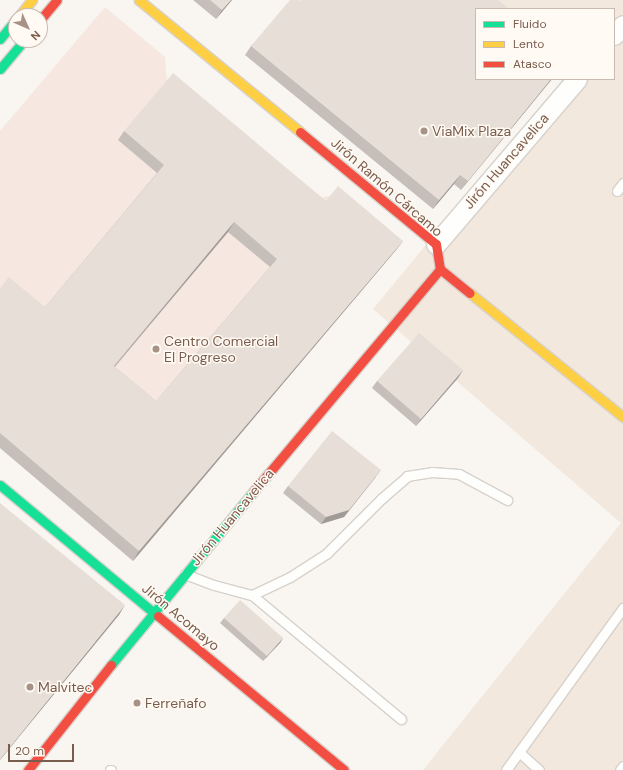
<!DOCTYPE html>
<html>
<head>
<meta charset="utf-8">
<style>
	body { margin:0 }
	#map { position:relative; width:623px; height:770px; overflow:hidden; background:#f9f5f0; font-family:"DM Sans",sans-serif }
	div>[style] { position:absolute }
	.residential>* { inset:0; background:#f2e8de }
	.commercial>* { inset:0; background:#f6e8e1 }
	.roads { filter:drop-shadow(1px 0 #d7d1cb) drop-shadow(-1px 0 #d7d1cb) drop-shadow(0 1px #d7d1cb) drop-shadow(0 -1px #d7d1cb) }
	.lane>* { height:9px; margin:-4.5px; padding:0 4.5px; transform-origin:4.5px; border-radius:4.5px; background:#fefefd }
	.street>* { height:19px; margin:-9.5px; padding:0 9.5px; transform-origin:9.5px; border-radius:9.5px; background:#fefefd }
	.fast>* { height:9px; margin:-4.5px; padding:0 4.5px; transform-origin:4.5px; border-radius:4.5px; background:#16e098 }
	.slow>* { height:9px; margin:-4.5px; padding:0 4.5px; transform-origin:4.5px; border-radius:4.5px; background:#ffcf43 }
	.jam>* { height:9px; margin:-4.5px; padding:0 4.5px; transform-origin:4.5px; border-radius:4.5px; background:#f24e42 }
	.wall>* { inset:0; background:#c6bfb9 }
	.shaded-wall>* { inset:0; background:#a19b96 }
	.building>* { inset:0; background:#e6ded7 }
	.dots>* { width:11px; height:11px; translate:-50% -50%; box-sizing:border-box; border:2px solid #fffaf3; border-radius:50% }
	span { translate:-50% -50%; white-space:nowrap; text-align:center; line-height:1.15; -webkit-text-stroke:3px #fffaf3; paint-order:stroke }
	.poi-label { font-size:14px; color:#7a5c4d }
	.left { translate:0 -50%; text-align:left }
	.street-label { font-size:14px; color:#7a5c4d }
	.legend { position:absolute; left:475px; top:8px; width:140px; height:72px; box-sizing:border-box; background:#fffaf3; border:1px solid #cabbb1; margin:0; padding:5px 7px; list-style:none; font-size:12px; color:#7a5c4d }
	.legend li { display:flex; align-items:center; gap:8px; height:20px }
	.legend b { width:20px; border:1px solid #cabbb1 }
	.north { position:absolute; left:8px; top:8px; width:40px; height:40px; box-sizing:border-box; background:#fffaf3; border:1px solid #cabbb1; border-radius:50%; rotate:135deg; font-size:11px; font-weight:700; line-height:16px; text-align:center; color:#7a5c4d }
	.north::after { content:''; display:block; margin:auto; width:14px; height:18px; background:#a69286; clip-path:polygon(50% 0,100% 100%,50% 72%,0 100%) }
	.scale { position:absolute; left:8px; top:744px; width:66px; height:18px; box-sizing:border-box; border:2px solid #7a5c4d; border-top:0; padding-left:5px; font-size:12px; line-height:14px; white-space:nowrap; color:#7a5c4d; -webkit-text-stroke:3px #fffaf3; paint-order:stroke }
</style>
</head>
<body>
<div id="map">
	<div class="residential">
		<div style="clip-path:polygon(490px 0,623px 0,623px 770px,423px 770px,621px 523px,373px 309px,563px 79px,614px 79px,614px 9px,501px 9px)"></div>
	</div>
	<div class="commercial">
		<div style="clip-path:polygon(105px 7px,165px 57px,167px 82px,310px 200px,332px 195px,396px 250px,133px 561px,0 448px,0 131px)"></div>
	</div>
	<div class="roads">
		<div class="lane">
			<div style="left:617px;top:191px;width:10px;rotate:-53deg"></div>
			<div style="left:185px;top:574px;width:31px;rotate:21deg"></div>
			<div style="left:214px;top:585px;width:39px;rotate:15deg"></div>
			<div style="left:252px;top:595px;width:42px;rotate:-25.3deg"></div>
			<div style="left:290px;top:577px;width:43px;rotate:-32.6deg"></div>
			<div style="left:326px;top:554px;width:78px;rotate:-45deg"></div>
			<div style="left:381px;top:499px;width:35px;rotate:-41deg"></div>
			<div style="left:407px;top:476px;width:25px;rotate:-9deg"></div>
			<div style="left:432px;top:472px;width:27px;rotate:4deg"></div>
			<div style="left:459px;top:474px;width:55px;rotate:28.4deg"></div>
			<div style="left:252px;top:595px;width:194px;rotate:39.8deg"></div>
			<div style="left:519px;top:752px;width:27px;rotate:42deg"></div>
			<div style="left:110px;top:770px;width:1px"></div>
			<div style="left:506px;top:770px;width:200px;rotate:-54.2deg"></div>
			<div style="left:620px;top:770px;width:5px;rotate:-53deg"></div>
		</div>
		<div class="street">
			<div style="left:614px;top:35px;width:13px;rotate:-48deg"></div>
			<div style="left:436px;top:244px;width:217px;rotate:-49.5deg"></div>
		</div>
		<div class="fast">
			<div style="left:0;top:39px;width:26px;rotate:-51deg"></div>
			<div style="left:0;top:69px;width:38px;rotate:-50deg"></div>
			<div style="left:0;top:485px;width:205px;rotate:39.7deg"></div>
			<div style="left:111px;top:665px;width:224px;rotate:-50.6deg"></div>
		</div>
		<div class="slow">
			<div style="left:139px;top:0;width:208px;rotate:39.3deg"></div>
			<div style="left:19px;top:16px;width:21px;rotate:-51deg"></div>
			<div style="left:470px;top:293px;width:197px;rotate:39deg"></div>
		</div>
		<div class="jam">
			<div style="left:40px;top:20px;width:26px;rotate:-50deg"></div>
			<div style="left:300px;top:132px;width:176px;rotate:39.5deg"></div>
			<div style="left:436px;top:244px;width:25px;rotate:81deg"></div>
			<div style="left:440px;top:269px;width:38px;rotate:39deg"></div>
			<div style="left:253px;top:492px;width:291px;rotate:-50deg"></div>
			<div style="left:158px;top:616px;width:241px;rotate:39.6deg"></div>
			<div style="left:28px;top:770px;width:134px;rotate:-51.7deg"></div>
		</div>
	</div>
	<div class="wall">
		<div style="clip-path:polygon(193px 0,232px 0,216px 19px)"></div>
		<div style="clip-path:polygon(300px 1px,552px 79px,461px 190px,454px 184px,433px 209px,245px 55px,251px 46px)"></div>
		<div style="clip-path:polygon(evenodd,124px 131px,326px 201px,403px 241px,396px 250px,133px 561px,0 448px,0 288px,45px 307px,157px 173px,118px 140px,124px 131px,228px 232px,270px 267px,156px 401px,115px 367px,228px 232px)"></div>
		<div style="clip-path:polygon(463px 370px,458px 378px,416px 426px,372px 388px,377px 381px)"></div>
		<div style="clip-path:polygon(376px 477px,344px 517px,321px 524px,283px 493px,288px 486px)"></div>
		<div style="clip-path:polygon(224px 618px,283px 638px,280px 643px,263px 661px,220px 623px)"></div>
	</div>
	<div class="shaded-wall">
		<div style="clip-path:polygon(231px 0,232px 0,216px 19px,222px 10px)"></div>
		<div style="clip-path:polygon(551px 79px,552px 79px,461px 190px,468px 181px)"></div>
		<div style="clip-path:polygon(460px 175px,454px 184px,433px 209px,439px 200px)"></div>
		<div style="clip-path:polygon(234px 222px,228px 232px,107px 375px,114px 366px)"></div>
		<div style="clip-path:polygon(403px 241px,396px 250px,133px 561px,139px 551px)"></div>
		<div style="clip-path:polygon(463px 370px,458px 378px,416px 426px,421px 419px)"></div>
		<div style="clip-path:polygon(381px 470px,344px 517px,321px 524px,326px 517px)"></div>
		<div style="clip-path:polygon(125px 605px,119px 615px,0 760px,0 759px)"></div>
		<div style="clip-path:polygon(283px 638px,280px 643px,263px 661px,267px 656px)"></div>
	</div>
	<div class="building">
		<div style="clip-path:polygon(210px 0,231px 0,222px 10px)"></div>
		<div style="clip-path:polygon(290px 0,299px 0,300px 1px,301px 0,498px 0,509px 9px,476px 9px,476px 79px,551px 79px,468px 181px,460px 175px,439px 200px,251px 46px)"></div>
		<div style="clip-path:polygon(evenodd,173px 73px,326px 201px,338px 186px,403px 241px,139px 551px,0 433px,0 288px,9px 277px,45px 307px,164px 165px,124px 131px,173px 73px,234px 222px,277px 259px,156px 401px,114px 366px,234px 222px)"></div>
		<div style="clip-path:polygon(419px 333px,463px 370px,421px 419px,377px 381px)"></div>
		<div style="clip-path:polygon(332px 431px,381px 470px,349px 510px,326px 517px,288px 486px)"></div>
		<div style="clip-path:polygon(0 503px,125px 605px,0 759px)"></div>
		<div style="clip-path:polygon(240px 600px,283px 638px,267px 656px,224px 618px)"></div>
	</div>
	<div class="dots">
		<div style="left:424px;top:131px;background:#a69286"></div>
		<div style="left:156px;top:349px;background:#a69286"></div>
		<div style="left:30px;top:687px;background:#a69286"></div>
		<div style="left:137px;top:703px;background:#a69286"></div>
	</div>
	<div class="poi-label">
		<span class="left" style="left:432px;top:131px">ViaMix Plaza</span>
		<span class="left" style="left:164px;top:349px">Centro Comercial<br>El Progreso</span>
		<span class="left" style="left:38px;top:687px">Malvitec</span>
		<span class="left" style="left:145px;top:703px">Ferreñafo</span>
	</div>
	<div class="street-label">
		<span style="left:506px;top:161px;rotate:-49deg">Jirón Huancavelica</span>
		<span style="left:387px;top:187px;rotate:41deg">Jirón Ramón Cárcamo</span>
		<span style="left:232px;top:517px;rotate:-50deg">Jirón Huancavelica</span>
		<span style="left:181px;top:617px;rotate:40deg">Jirón Acomayo</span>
	</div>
	<ul class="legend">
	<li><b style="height:5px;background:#16e098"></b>Fluido</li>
	<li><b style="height:5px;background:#ffcf43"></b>Lento</li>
	<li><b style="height:5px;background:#f24e42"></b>Atasco</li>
	</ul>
	<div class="north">N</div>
	<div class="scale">20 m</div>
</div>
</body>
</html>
